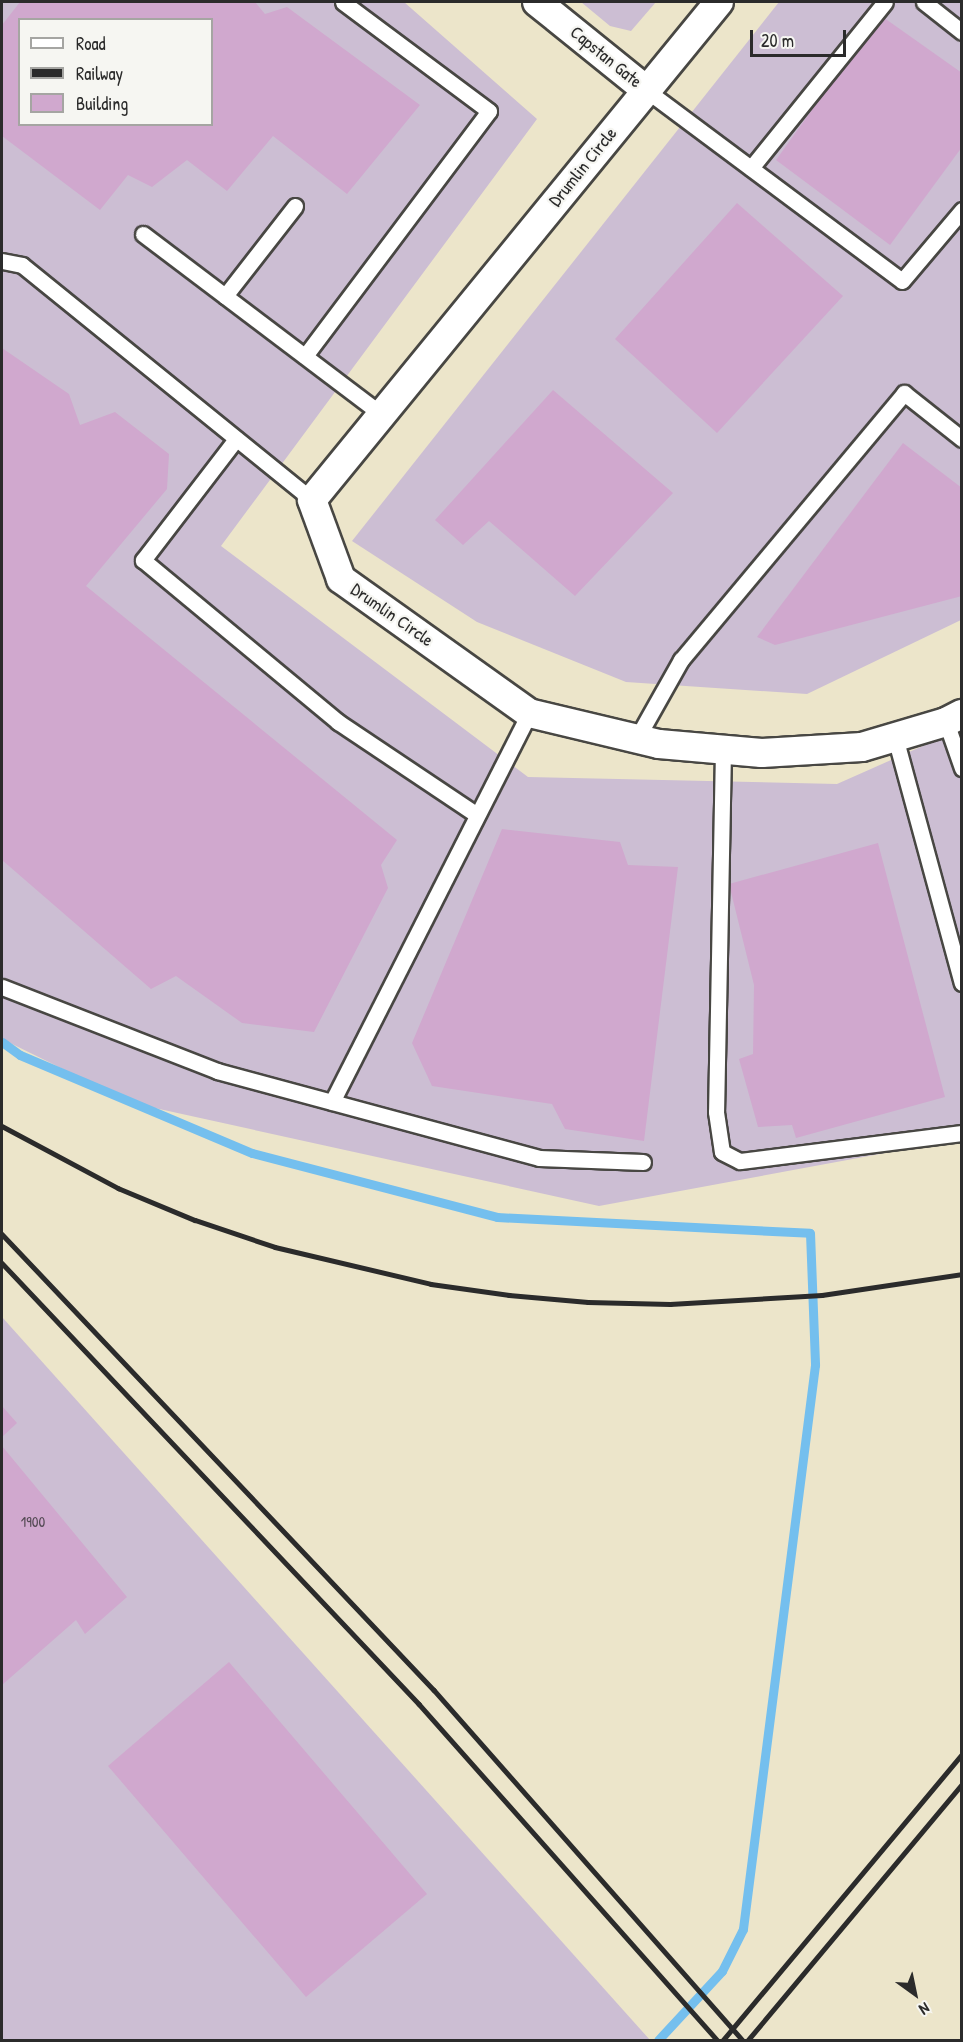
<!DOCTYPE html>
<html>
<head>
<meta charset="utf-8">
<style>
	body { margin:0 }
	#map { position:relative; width:963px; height:2042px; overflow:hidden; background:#ece5ca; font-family:"Patrick Hand",sans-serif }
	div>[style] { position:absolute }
	.industrial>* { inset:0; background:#ccbed3 }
	.stream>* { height:9px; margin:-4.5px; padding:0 4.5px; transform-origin:4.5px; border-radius:4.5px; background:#74bfee }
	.building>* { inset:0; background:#d0a8ce }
	.roads { filter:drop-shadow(2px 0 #484743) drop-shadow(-2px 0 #484743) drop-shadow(0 2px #484743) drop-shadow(0 -2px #484743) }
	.lane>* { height:15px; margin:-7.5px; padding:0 7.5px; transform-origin:7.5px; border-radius:7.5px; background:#fff }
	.street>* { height:28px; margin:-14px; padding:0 14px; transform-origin:14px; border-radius:14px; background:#fff }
	.rail>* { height:4.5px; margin:-2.25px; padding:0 2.25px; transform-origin:2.25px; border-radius:2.25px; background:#2b2b2b }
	span { translate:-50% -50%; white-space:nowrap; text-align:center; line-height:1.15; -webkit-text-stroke:4.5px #f6f6f2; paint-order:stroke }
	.number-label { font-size:15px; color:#544a54 }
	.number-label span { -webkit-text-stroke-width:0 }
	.street-label { font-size:18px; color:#2b2b2b }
	.frame { position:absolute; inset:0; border:3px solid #2b2b2b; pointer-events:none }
	.legend { position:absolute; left:18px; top:18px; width:195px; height:108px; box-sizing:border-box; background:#f6f6f2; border:2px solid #a5a5a2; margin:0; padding:8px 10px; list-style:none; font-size:18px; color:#2b2b2b }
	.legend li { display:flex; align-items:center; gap:12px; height:30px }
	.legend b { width:30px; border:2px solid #a5a5a2 }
	.north { position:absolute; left:885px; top:1964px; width:60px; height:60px; -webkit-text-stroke:4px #f6f6f2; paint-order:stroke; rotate:147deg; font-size:16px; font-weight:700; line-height:24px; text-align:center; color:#2b2b2b }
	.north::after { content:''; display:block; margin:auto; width:21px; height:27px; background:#2b2b2b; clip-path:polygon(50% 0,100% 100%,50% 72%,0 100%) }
	.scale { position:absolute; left:750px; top:30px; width:96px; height:27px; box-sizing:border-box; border:3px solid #2b2b2b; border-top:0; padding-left:8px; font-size:18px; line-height:21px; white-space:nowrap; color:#2b2b2b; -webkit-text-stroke:4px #f6f6f2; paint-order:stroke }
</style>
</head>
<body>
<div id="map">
	<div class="industrial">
		<div style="clip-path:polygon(evenodd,2px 2px,404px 2px,537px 119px,221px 546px,528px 777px,837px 784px,961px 729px,961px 1139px,599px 1206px,132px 1103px,2px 1039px,2px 2px,20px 20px,212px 20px,212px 124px,20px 124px,20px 20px)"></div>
		<div style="clip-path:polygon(581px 2px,656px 2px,631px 31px,610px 26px)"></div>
		<div style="clip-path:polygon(779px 2px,961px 2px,961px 620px,807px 694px,626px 682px,477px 622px,352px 541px)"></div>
		<div style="clip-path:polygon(2px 1317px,650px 2040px,2px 2040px)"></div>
	</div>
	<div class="stream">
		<div style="left:2px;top:1042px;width:22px;rotate:36deg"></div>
		<div style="left:20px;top:1055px;width:252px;rotate:22.9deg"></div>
		<div style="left:252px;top:1153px;width:253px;rotate:14.6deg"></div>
		<div style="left:497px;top:1217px;width:313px;rotate:2.9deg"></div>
		<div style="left:810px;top:1233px;width:132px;rotate:87.8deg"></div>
		<div style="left:815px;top:1365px;width:569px;rotate:97.28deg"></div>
		<div style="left:743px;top:1929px;width:47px;rotate:116.6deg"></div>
		<div style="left:722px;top:1971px;width:94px;rotate:132.8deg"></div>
	</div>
	<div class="building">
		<div style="clip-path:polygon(evenodd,20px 2px,255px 2px,265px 14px,287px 7px,420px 105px,347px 194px,273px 136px,227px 191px,187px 160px,152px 187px,128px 175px,100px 210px,2px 136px,2px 25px,20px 2px,20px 20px,212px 20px,212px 124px,20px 124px,20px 20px)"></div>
		<div style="clip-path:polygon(880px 15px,962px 73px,962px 147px,890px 245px,776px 160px)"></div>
		<div style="clip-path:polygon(737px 203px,843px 296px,717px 433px,615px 339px)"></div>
		<div style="clip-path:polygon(2px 348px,69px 394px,80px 425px,115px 412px,169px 454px,167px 489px,86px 586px,397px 840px,381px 865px,388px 888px,314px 1032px,242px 1023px,176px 976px,151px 989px,2px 860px)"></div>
		<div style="clip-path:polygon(553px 390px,673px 493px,575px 596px,489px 521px,463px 545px,435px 520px)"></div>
		<div style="clip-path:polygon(903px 443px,962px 488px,962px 596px,775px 645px,757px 637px)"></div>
		<div style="clip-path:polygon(502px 829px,620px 842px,628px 865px,678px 867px,644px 1141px,565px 1129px,552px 1104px,432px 1086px,412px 1043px)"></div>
		<div style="clip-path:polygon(878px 843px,945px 1097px,796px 1138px,792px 1125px,758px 1127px,739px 1059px,753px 1054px,754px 985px,729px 884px)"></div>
		<div style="clip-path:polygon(2px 1406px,17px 1423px,2px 1437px)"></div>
		<div style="clip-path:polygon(2px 1446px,127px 1597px,85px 1634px,76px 1620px,2px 1685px)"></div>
		<div style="clip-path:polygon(229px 1662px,427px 1894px,306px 1997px,108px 1766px)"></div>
	</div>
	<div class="roads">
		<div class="lane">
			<div style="left:924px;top:2px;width:48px;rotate:38.3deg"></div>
			<div style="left:646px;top:90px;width:319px;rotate:36.7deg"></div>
			<div style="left:902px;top:281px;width:93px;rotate:-49.8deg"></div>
			<div style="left:751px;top:168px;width:213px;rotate:-51.1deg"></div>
			<div style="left:143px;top:234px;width:298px;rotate:37.1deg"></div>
			<div style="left:2px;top:261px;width:20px;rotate:11deg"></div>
			<div style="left:22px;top:265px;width:373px;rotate:39deg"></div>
			<div style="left:225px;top:296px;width:114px;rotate:-52.1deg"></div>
			<div style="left:305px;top:356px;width:306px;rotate:-53.1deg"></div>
			<div style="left:489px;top:111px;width:182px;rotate:-143.3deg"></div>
			<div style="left:236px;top:439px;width:153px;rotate:127.5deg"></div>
			<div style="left:143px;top:560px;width:254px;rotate:39.7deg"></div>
			<div style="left:338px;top:722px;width:167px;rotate:33.8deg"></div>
			<div style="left:946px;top:722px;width:49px;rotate:70.8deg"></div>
			<div style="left:895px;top:737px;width:255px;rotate:74.8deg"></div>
			<div style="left:637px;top:738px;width:90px;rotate:-60.6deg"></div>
			<div style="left:681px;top:660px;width:348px;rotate:-50.1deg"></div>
			<div style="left:904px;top:393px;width:74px;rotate:38.4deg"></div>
			<div style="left:723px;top:750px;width:362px;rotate:91.1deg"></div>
			<div style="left:716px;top:1112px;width:40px;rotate:81.5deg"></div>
			<div style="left:722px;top:1152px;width:20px;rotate:27deg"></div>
			<div style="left:740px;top:1161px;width:224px;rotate:-7.2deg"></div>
			<div style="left:2px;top:987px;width:231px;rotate:21.3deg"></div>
			<div style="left:217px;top:1071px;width:334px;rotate:15.1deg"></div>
			<div style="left:539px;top:1158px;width:104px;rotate:2.2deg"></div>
			<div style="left:332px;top:1102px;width:436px;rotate:-63.1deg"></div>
		</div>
		<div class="street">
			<div style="left:537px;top:2px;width:140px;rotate:38.9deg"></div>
			<div style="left:719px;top:2px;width:643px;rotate:129.26deg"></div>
			<div style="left:312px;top:500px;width:84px;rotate:69.8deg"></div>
			<div style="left:341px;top:579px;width:231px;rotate:35.5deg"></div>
			<div style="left:529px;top:713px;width:134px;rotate:13.4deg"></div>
			<div style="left:659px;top:744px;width:103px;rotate:5deg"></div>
			<div style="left:762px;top:753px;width:100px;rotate:-3.4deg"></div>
			<div style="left:862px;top:747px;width:88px;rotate:-16.6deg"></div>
			<div style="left:946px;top:722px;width:18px;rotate:-27deg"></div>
		</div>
	</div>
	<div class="rail">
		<div style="left:2px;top:1126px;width:132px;rotate:28.1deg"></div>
		<div style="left:118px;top:1188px;width:83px;rotate:22.6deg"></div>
		<div style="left:195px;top:1220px;width:84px;rotate:18.6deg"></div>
		<div style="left:275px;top:1247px;width:160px;rotate:13.3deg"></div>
		<div style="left:431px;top:1284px;width:79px;rotate:8deg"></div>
		<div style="left:509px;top:1295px;width:79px;rotate:5.1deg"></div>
		<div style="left:588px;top:1302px;width:82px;rotate:1.4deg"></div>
		<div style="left:670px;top:1304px;width:152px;rotate:-3.4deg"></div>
		<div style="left:822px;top:1295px;width:142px;rotate:-8.5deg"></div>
		<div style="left:2px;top:1234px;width:628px;rotate:46.55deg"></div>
		<div style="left:434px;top:1690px;width:467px;rotate:48.6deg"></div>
		<div style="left:2px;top:1263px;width:607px;rotate:46.6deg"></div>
		<div style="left:419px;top:1704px;width:449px;rotate:48.4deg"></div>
		<div style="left:723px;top:2040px;width:373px;rotate:-50.1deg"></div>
		<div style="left:748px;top:2040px;width:334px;rotate:-50.1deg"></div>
	</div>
	<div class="number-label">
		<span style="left:33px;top:1522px">1900</span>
	</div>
	<div class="street-label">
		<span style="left:606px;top:57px;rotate:39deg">Capstan Gate</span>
		<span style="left:583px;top:167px;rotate:-51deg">Drumlin Circle</span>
		<span style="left:392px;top:615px;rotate:35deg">Drumlin Circle</span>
	</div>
	<div class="frame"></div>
	<ul class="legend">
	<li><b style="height:8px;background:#fff"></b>Road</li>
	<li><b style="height:8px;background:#2b2b2b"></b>Railway</li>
	<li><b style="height:16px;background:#d0a8ce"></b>Building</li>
	</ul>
	<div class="north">N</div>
	<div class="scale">20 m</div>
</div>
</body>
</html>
